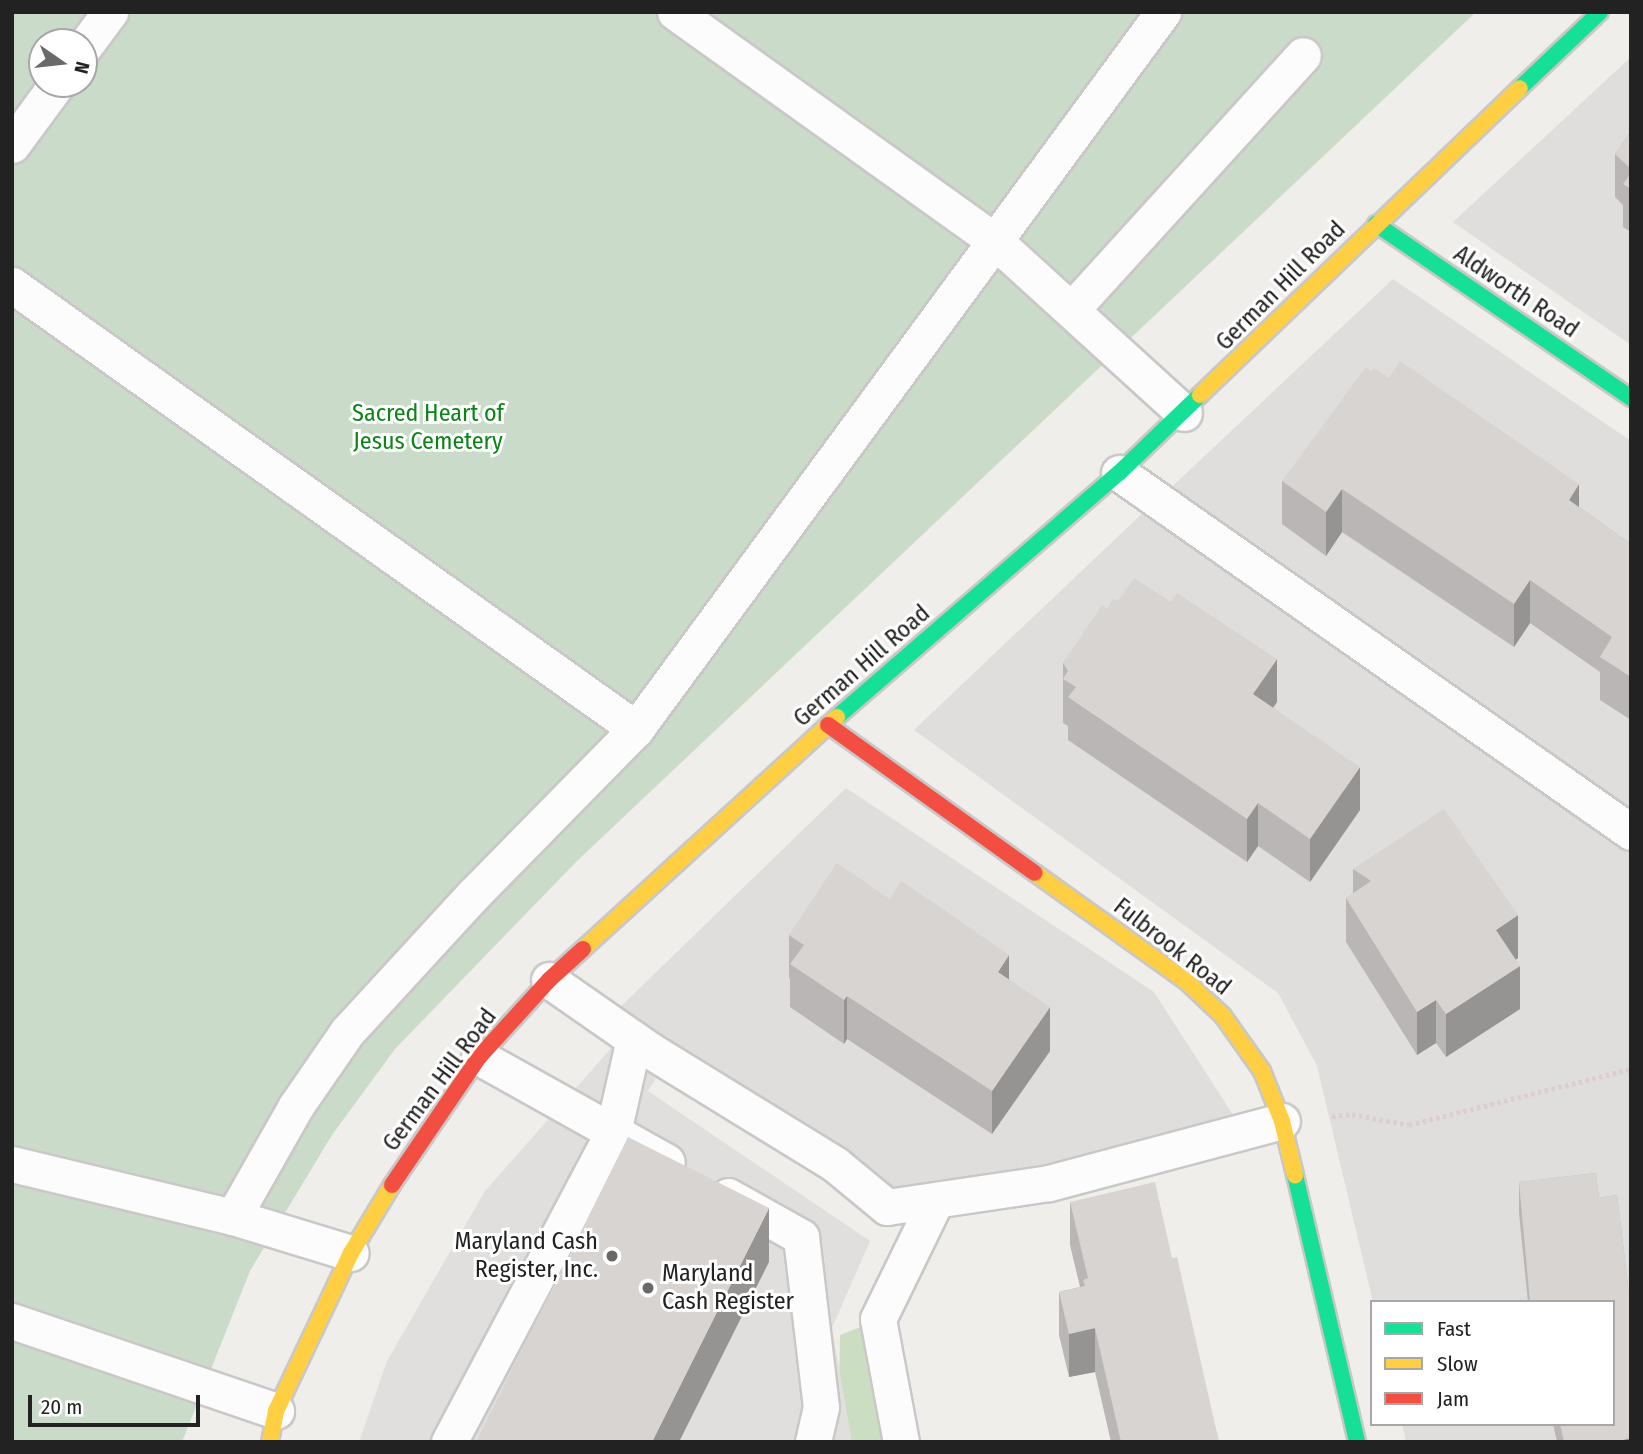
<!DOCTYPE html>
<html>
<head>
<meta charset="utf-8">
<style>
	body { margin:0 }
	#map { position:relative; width:1643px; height:1454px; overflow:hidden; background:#f0eeeb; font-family:"Fira Sans Condensed",sans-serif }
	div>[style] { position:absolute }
	.residential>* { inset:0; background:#dfdedc }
	.forest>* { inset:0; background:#cbdec1 }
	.cemetery>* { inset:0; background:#cadbca }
	.parking>* { inset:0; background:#e0dfde }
	.path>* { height:4.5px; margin-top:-2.25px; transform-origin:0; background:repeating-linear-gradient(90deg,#dccecd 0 3.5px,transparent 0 7px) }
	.roads { filter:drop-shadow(2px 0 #c9c8c7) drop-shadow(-2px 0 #c9c8c7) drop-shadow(0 2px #c9c8c7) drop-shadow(0 -2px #c9c8c7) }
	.lane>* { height:35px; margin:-17.5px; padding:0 17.5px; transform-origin:17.5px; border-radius:17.5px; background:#fdfcfc }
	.fast>* { height:16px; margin:-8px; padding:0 8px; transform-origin:8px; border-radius:8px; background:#16e098 }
	.slow>* { height:16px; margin:-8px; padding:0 8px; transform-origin:8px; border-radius:8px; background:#ffcf43 }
	.jam>* { height:16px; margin:-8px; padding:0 8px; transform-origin:8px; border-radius:8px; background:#f24e42 }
	.wall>* { inset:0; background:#b9b6b5 }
	.shaded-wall>* { inset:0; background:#969493 }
	.building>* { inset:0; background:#d7d4d2 }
	.dots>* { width:19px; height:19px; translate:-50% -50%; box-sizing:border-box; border:4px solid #fff; border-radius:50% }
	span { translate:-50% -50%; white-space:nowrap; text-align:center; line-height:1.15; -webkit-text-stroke:6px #fff; paint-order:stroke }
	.street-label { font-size:24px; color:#222 }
	.park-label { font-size:24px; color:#0c8416 }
	.poi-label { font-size:24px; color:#222 }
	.right { translate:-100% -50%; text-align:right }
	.left { translate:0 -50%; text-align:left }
	.frame { position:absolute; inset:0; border:14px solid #222; pointer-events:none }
	.legend { position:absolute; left:1370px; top:1300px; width:245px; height:126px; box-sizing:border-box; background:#fff; border:2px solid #a7a7a7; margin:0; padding:9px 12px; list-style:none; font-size:21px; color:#222 }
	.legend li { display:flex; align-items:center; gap:14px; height:35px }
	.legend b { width:35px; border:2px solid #a7a7a7 }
	.north { position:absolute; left:28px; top:28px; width:70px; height:70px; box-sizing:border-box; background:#fff; border:2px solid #a7a7a7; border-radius:50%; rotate:104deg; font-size:19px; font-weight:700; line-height:28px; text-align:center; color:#222 }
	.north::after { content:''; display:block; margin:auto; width:24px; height:32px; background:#6a6968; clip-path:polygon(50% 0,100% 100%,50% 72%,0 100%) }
	.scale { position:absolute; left:28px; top:1395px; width:172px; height:32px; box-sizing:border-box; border:4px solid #222; border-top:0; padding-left:9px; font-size:21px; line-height:24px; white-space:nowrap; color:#222; -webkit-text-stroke:5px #fff; paint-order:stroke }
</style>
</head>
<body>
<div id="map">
	<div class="residential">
		<div style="clip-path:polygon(1631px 57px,1631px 345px,1453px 222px)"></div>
		<div style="clip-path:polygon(1393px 279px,1631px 441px,1631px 817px,1163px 495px)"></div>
		<div style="clip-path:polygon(1149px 507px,1631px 853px,1631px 1442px,1406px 1442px,1402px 1424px,1613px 1424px,1613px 1302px,1373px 1302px,1317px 1066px,1278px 993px,914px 730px)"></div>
		<div style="clip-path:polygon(846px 788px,1154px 992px,1239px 1124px,897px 1194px,614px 1013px)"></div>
	</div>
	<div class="forest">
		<div style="clip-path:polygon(886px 1317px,914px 1442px,838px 1442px,840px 1335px)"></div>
	</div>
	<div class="cemetery">
		<div style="clip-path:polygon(evenodd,12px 12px,1476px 12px,577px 861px,395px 1049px,332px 1135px,250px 1271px,182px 1442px,12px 1442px,12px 12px,42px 42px,84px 42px,84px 84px,42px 84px,42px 42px)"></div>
	</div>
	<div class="parking">
		<div style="clip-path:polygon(613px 1046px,656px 1079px,648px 1091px,870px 1241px,832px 1328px,852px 1442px,359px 1442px,387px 1361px,485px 1191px)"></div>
	</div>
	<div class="path">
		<div style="left:1332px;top:1116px;width:20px;rotate:-6deg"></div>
		<div style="left:1352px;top:1114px;width:58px;rotate:10.9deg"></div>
		<div style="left:1409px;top:1125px;width:229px;rotate:-14.2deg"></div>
	</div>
	<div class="roads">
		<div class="lane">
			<div style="left:675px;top:12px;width:395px;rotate:35.6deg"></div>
			<div style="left:996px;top:242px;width:254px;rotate:42.3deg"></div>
			<div style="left:84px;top:47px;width:44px;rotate:-53.4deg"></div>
			<div style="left:12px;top:145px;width:76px;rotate:-53.6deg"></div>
			<div style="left:12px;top:285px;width:766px;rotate:35.43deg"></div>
			<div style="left:636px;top:729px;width:890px;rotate:-53.68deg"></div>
			<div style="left:1072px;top:309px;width:343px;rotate:-47.7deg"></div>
			<div style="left:1119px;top:473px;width:625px;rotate:35.04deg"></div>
			<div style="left:549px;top:980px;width:124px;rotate:34.8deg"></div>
			<div style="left:651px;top:1051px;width:217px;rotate:31.6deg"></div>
			<div style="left:836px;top:1165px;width:66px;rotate:39.5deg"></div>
			<div style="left:887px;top:1207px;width:164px;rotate:-8.4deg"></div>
			<div style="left:1049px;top:1183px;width:241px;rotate:-14.9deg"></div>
			<div style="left:479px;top:1057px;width:215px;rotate:29.2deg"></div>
			<div style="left:12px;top:1164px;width:227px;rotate:13.5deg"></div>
			<div style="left:233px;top:1217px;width:128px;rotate:-60.4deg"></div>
			<div style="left:296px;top:1106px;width:90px;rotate:-55.4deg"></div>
			<div style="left:347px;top:1032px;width:186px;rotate:-47.4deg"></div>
			<div style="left:473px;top:895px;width:233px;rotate:-45.5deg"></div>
			<div style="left:728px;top:1196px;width:84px;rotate:29.3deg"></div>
			<div style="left:801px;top:1237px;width:171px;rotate:83.3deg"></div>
			<div style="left:821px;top:1407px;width:36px;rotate:103deg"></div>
			<div style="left:233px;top:1217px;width:123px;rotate:17deg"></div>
			<div style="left:12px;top:1321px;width:279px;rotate:18.8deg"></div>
			<div style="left:449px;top:1442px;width:351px;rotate:-62.1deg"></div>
			<div style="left:613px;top:1132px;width:95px;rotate:-77.3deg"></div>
			<div style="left:901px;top:1442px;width:125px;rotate:-100.6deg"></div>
			<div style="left:878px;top:1319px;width:132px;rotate:-64deg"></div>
		</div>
		<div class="fast">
			<div style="left:1520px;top:88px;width:110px;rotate:-43.5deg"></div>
			<div style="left:1376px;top:224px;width:309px;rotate:34.3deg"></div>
			<div style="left:837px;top:717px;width:373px;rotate:-40.9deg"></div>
			<div style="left:1119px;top:473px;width:112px;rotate:-43.9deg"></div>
			<div style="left:1295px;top:1175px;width:274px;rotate:76.9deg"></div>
		</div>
		<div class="slow">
			<div style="left:1200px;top:395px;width:443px;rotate:-43.8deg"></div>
			<div style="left:1035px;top:873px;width:186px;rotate:35.6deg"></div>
			<div style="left:1186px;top:981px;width:51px;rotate:43.4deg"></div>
			<div style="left:1223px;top:1016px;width:67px;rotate:54.7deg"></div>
			<div style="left:1262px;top:1071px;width:54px;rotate:68.2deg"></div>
			<div style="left:1282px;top:1121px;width:56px;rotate:76.5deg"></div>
			<div style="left:583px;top:949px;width:344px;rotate:-42.4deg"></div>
			<div style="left:270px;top:1442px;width:32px;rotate:-79deg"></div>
			<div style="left:276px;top:1411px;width:175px;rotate:-64.6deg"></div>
			<div style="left:351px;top:1253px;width:79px;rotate:-58.9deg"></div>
		</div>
		<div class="jam">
			<div style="left:828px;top:725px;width:254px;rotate:35.6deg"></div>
			<div style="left:392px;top:1185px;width:155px;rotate:-55.8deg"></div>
			<div style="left:479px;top:1057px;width:104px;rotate:-47.7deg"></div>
			<div style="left:549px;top:980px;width:46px;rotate:-42.4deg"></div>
		</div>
	</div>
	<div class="wall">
		<div style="clip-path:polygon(1631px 131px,1631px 232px,1623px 227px,1623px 205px,1615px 197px,1615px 154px)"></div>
		<div style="clip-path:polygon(1282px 481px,1579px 507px,1631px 544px,1631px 720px,1600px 700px,1600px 672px,1530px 623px,1514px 647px,1342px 532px,1326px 556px,1282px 524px)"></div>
		<div style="clip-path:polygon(1107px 609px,1277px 702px,1273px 708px,1360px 810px,1310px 882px,1258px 846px,1247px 862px,1068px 740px,1068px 726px,1063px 723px,1063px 663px)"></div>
		<div style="clip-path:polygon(1353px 869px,1518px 958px,1516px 960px,1520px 1009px,1446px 1057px,1436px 1043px,1417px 1055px,1346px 942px,1346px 898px,1353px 894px)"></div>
		<div style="clip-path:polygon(890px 899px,1009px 979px,1050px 1051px,992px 1134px,847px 1039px,844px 1044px,790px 1007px,790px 979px,789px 978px,789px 935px)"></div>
		<div style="clip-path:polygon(1596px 1173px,1599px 1198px,1617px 1195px,1631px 1309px,1631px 1442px,1557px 1442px,1553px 1424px,1613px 1424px,1613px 1302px,1528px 1302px,1519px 1213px,1519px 1182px)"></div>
		<div style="clip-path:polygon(1070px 1202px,1172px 1258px,1219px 1442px,1111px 1442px,1095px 1372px,1069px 1377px,1059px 1335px,1059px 1292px,1080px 1287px,1070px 1245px)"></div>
	</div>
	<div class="shaded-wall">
		<div style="clip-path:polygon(1579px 484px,1579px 528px,1569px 500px)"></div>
		<div style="clip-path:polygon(1342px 489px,1342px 532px,1326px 556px,1326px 512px)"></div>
		<div style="clip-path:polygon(1530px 580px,1530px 623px,1514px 647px,1514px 604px)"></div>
		<div style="clip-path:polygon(1277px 659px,1277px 702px,1253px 737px,1253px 694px)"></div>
		<div style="clip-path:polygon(1360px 767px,1360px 810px,1310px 882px,1310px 839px)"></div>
		<div style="clip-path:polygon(1258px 803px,1258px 846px,1247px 862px,1247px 819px)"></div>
		<div style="clip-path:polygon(1518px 915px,1518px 958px,1496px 973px,1496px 930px)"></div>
		<div style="clip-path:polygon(1009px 955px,1009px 998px,998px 972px)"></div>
		<div style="clip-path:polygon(1520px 966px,1520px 1009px,1446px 1057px,1446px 1014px)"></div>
		<div style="clip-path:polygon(847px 996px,847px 1039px,844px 1044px,844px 1000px)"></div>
		<div style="clip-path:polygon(1436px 1000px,1436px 1043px,1417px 1055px,1417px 1012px)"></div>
		<div style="clip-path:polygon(1050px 1007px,1050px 1051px,992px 1134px,992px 1091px)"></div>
		<div style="clip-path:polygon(769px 1208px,769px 1262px,679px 1442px,652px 1442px)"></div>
		<div style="clip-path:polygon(1095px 1328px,1095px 1372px,1069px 1377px,1069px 1334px)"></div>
		<div style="clip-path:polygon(1631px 1438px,1631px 1442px,1614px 1442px)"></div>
	</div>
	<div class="building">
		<div style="clip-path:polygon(1631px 131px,1631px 169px,1615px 154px)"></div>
		<div style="clip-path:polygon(1631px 173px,1631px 189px,1623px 184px)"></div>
		<div style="clip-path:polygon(1400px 361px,1579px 484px,1569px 500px,1631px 544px,1631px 677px,1600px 657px,1612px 637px,1530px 580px,1514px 604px,1342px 489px,1326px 512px,1282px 481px,1366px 367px,1371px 371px,1374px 368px,1389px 378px)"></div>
		<div style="clip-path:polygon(1134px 578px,1171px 602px,1177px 593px,1277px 659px,1253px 694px,1360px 767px,1310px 839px,1258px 803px,1247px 819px,1068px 697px,1076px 687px,1063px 679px,1068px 671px,1063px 663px,1102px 605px,1107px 609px,1113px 599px,1118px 601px)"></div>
		<div style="clip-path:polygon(1444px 809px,1518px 915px,1496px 930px,1520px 966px,1446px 1014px,1436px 1000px,1417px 1012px,1346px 898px,1371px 881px,1353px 869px)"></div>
		<div style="clip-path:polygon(837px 863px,890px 899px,901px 881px,940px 907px,1009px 955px,998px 972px,1050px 1007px,992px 1091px,847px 996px,844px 1000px,790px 964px,804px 945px,789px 935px)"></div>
		<div style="clip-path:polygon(628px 1137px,769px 1208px,652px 1442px,476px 1442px)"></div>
		<div style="clip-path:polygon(1596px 1173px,1599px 1198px,1617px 1195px,1631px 1309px,1631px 1438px,1614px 1442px,1564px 1442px,1560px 1424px,1613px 1424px,1613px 1302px,1530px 1302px,1519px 1182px)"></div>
		<div style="clip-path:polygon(1155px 1182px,1172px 1258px,1177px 1257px,1219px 1442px,1121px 1442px,1095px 1328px,1069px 1334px,1059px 1292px,1085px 1286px,1083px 1280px,1088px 1278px,1070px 1202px)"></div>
	</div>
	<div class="dots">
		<div style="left:612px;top:1256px;background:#6a6968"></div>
		<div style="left:648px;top:1288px;background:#6a6968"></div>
	</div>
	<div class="street-label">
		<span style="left:1281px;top:286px;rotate:-45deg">German Hill Road</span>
		<span style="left:1516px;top:292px;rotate:34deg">Aldworth Road</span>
		<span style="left:862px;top:666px;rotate:-41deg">German Hill Road</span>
		<span style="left:1172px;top:947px;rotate:38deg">Fulbrook Road</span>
		<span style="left:440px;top:1080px;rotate:-53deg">German Hill Road</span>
	</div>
	<div class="park-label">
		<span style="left:428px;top:428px">Sacred Heart of<br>Jesus Cemetery</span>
	</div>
	<div class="poi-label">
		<span class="right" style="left:598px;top:1256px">Maryland Cash<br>Register, Inc.</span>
		<span class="left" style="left:662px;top:1288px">Maryland<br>Cash Register</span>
	</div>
	<div class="frame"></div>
	<ul class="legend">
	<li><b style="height:9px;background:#16e098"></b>Fast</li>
	<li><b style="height:9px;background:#ffcf43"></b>Slow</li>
	<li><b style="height:9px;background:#f24e42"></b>Jam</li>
	</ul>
	<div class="north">N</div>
	<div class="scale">20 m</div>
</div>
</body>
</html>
